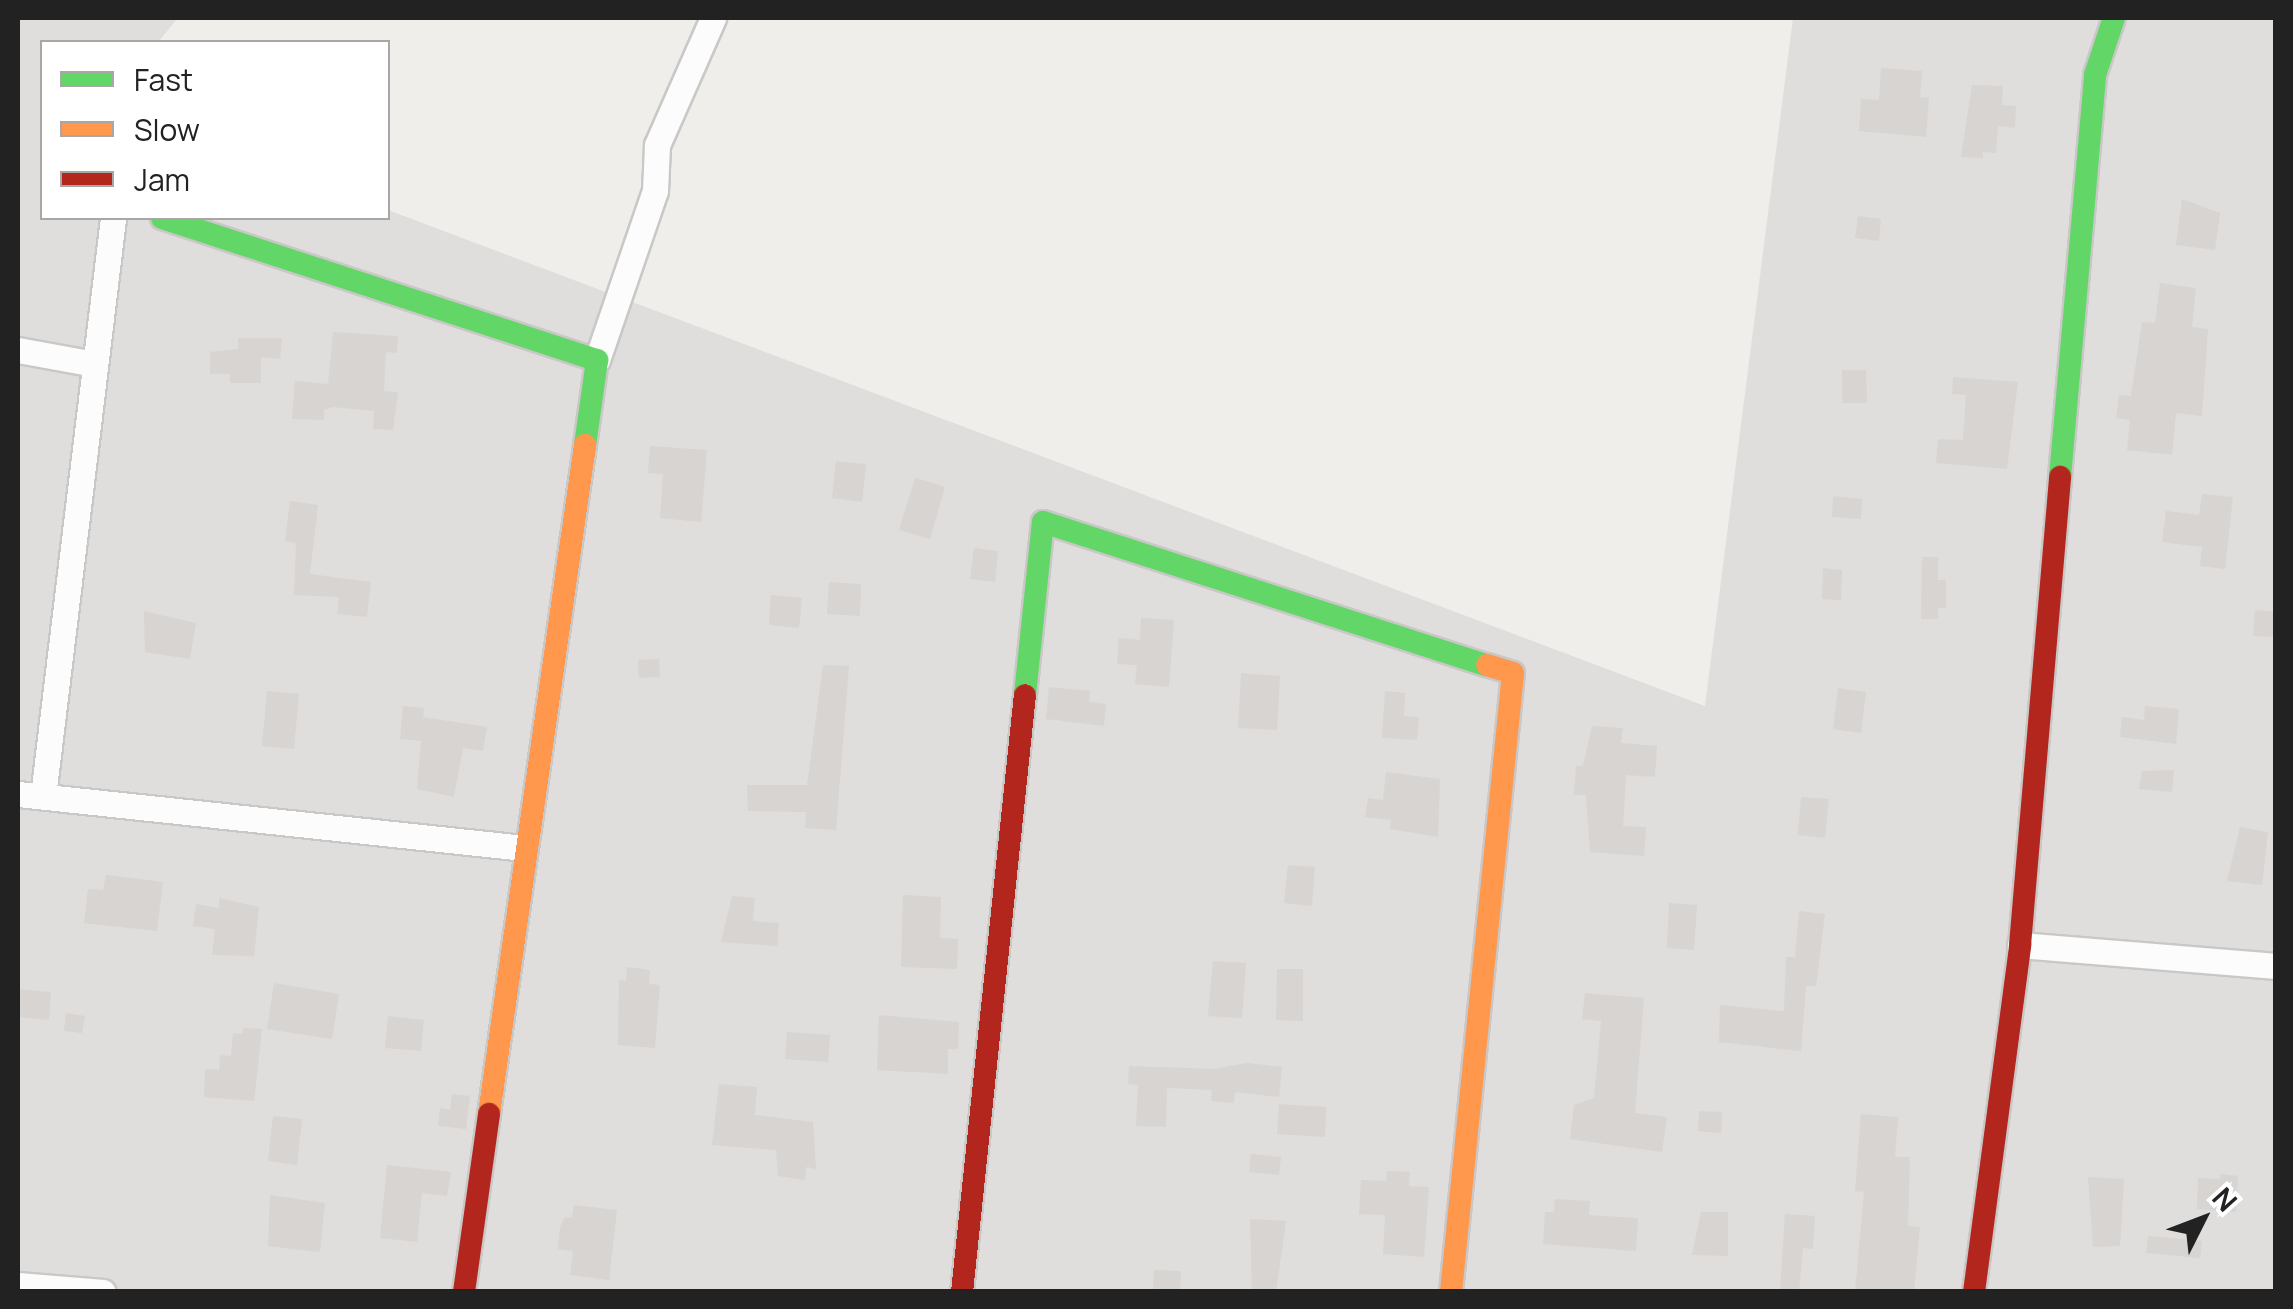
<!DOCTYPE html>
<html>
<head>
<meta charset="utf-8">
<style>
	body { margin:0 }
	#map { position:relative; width:2293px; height:1309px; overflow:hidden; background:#f0eeeb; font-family:Manrope,sans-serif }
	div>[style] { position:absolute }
	.residential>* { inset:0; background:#dfdedc }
	.building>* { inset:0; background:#d7d4d2 }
	.roads { filter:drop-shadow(2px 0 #c9c8c7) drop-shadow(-2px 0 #c9c8c7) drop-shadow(0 2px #c9c8c7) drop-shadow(0 -2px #c9c8c7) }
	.street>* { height:25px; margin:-12.5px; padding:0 12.5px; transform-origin:12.5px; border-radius:12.5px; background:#fdfcfc }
	.fast>* { height:22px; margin:-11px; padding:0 11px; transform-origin:11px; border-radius:11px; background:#63d668 }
	.slow>* { height:22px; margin:-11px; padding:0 11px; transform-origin:11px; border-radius:11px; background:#ff974d }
	.jam>* { height:22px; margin:-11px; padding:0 11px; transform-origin:11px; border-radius:11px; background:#b3261e }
	span { translate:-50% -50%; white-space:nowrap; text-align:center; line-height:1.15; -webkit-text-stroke:10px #fff; paint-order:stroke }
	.frame { position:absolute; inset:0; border:20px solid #222; pointer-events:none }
	.legend { position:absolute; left:40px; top:40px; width:350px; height:180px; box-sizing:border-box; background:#fff; border:2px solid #a7a7a7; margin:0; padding:12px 18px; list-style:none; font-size:30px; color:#222 }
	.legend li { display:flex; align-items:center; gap:20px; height:50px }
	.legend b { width:50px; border:2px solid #a7a7a7 }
	.north { position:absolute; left:2153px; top:1169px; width:100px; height:100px; -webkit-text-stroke:8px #fff; paint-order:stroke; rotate:48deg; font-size:28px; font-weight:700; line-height:40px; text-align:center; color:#222 }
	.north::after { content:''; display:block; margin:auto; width:35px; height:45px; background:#222; clip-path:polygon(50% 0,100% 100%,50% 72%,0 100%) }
</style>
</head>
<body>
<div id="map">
	<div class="residential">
		<div style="clip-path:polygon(18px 18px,178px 18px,158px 42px,42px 42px,42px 218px,388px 218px,388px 210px,1705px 706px,1793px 18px,2275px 18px,2275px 1291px,18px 1291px)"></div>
	</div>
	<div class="building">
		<div style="clip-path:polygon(1881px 68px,1922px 71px,1920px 97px,1929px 98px,1926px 137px,1859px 131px,1861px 99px,1879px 100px)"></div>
		<div style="clip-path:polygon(1972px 85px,2003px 86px,2002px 105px,2016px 106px,2015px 128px,1998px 126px,1996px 153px,1983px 152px,1983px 158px,1961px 157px)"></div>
		<div style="clip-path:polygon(2182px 199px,2220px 213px,2215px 250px,2176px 245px)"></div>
		<div style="clip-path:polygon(1858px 216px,1881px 219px,1879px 241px,1855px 238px)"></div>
		<div style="clip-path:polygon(2160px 283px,2196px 288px,2192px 327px,2208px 329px,2202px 416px,2176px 413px,2172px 455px,2127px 450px,2130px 420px,2116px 418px,2119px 395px,2131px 396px,2142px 322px,2155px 323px)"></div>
		<div style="clip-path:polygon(333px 332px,398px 336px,397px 353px,386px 352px,384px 391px,398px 392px,393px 430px,373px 429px,374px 411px,333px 407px,324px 410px,324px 420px,292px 419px,295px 381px,328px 384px)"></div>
		<div style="clip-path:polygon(238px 338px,282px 338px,280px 359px,261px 357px,261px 383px,230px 383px,230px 374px,210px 374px,210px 352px,238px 349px)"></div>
		<div style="clip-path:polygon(1842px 370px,1866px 370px,1867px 403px,1842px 403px)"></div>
		<div style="clip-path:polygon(1953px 377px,2018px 382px,2007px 469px,1936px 463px,1938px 439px,1963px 440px,1966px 395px,1952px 394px)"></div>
		<div style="clip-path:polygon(650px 446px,707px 450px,701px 522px,660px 518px,663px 474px,648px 473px)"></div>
		<div style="clip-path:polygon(836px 461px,866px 464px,862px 502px,832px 498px)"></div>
		<div style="clip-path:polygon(915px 478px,945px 487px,930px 539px,899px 530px)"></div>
		<div style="clip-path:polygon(2202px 494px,2233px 497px,2225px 569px,2200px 566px,2202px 547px,2162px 542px,2166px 511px,2199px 515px)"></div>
		<div style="clip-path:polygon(1833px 496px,1862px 499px,1861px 519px,1832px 517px)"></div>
		<div style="clip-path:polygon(290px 501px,318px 505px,310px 574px,371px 582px,367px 617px,337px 614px,339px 597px,294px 595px,296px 543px,285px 541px)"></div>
		<div style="clip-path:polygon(974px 548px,998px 551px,995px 582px,970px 579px)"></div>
		<div style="clip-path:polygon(1922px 557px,1938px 557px,1938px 580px,1946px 580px,1946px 608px,1938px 608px,1938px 619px,1921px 619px)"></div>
		<div style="clip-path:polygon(1823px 568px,1842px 570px,1841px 600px,1822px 599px)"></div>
		<div style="clip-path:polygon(829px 582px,861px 584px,860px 616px,827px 614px)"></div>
		<div style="clip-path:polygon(771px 595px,802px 598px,799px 628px,769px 625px)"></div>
		<div style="clip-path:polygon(2255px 610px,2276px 612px,2276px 637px,2253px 636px)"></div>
		<div style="clip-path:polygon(144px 611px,196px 623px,190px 659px,145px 652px)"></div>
		<div style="clip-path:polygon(1141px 618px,1174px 620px,1169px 687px,1135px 684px,1137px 665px,1117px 664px,1119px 638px,1140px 640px)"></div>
		<div style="clip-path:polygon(659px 659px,660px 677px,639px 678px,638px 660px)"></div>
		<div style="clip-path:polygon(823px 665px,849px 666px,836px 830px,805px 828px,806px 812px,748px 811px,747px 785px,807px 785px)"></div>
		<div style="clip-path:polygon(1241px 673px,1280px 676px,1277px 730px,1238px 728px)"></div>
		<div style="clip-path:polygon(1049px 687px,1090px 691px,1089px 702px,1106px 704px,1104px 726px,1046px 719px)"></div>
		<div style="clip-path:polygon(1838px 688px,1866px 692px,1861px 733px,1833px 729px)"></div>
		<div style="clip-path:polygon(267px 691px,299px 694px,294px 749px,262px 746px)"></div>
		<div style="clip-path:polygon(1385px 691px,1405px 693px,1404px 716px,1419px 717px,1417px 740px,1382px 738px)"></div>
		<div style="clip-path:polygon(403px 706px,424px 708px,423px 717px,487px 727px,483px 751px,463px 748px,454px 797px,417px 789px,421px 741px,400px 739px)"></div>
		<div style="clip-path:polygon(2145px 706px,2179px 709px,2176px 744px,2120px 737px,2122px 717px,2144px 720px)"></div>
		<div style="clip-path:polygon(1592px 726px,1623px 728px,1621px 743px,1657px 746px,1655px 777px,1626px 775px,1623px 826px,1646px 827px,1644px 856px,1590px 852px,1586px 795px,1574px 795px,1576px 766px,1583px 766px)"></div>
		<div style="clip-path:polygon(2174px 770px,2172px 792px,2139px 789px,2142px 771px)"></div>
		<div style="clip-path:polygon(1386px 772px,1440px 779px,1438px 837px,1390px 829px,1391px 820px,1365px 817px,1368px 798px,1383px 800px)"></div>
		<div style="clip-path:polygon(1801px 797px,1829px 799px,1825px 838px,1798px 835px)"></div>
		<div style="clip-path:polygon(2240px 827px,2268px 832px,2262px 885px,2227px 881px)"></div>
		<div style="clip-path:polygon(1288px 865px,1315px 867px,1312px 906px,1284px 903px)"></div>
		<div style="clip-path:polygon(106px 875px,163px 882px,157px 931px,84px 923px,88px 889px,103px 890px)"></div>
		<div style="clip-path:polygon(903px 895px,941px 897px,940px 938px,958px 939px,957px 969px,901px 967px)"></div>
		<div style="clip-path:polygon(732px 896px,755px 898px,753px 921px,779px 923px,777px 946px,721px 942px)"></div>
		<div style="clip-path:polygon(219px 898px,259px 907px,254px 956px,212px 955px,215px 929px,193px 926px,196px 904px,219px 908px)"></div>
		<div style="clip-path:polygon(1669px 903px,1697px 905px,1694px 950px,1667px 948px)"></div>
		<div style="clip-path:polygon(1799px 911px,1825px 914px,1816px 986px,1806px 986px,1801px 1051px,1719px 1042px,1720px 1005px,1784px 1011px,1786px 957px,1795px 957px)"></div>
		<div style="clip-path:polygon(1213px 961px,1246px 963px,1242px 1018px,1208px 1016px)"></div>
		<div style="clip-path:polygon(627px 967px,650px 970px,649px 984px,660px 985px,655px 1048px,618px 1045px,619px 980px,626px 981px)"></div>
		<div style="clip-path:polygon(1277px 969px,1303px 969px,1303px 1021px,1276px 1020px)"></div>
		<div style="clip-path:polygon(274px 983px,339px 994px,332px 1039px,267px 1029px)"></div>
		<div style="clip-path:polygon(18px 989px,51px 992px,49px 1020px,18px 1017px)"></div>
		<div style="clip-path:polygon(1585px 993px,1644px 998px,1635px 1113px,1667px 1117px,1662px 1152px,1570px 1139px,1574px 1105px,1594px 1098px,1601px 1021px,1582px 1019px)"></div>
		<div style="clip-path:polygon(66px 1013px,85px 1016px,82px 1033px,64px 1031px)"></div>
		<div style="clip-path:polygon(879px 1015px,959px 1022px,958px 1049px,948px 1049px,948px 1074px,877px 1070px)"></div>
		<div style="clip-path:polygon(388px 1016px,424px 1020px,421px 1051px,385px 1048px)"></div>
		<div style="clip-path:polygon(243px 1028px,262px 1029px,254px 1101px,204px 1097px,205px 1069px,219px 1070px,220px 1055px,231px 1056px,233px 1033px,243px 1034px)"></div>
		<div style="clip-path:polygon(787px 1032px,830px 1035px,828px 1062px,785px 1059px)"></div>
		<div style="clip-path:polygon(1247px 1063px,1282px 1067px,1279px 1097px,1235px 1092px,1234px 1103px,1211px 1101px,1212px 1090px,1167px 1088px,1166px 1127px,1136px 1126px,1138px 1085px,1128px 1084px,1129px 1066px,1214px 1069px)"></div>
		<div style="clip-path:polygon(719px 1084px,757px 1087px,755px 1115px,813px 1122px,816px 1169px,806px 1167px,805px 1180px,778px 1176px,776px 1150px,712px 1145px)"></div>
		<div style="clip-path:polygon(452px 1094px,470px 1096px,466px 1129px,438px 1126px,440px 1108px,450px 1110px)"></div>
		<div style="clip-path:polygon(1279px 1104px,1326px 1107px,1325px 1137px,1277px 1134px)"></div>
		<div style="clip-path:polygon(1699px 1111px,1722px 1112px,1721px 1133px,1698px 1131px)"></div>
		<div style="clip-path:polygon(1861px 1114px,1898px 1117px,1895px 1157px,1910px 1157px,1908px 1226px,1920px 1227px,1914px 1292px,1855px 1292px,1864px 1192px,1855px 1191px)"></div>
		<div style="clip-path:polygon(273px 1116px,302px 1119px,297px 1165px,268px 1161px)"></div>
		<div style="clip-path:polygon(1251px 1154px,1281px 1157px,1279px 1175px,1249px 1172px)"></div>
		<div style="clip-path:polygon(387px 1165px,451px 1172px,447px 1196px,422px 1193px,417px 1242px,380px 1238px)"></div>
		<div style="clip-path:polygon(1387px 1171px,1410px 1172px,1409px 1186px,1429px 1187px,1424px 1257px,1383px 1254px,1385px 1215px,1359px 1214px,1361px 1180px,1386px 1181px)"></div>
		<div style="clip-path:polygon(2221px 1174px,2238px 1176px,2236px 1212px,2197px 1209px,2198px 1178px,2220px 1179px)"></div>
		<div style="clip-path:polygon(2088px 1177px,2124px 1179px,2120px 1246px,2093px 1247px)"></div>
		<div style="clip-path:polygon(270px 1195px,325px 1203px,320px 1252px,268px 1246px)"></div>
		<div style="clip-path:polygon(1555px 1199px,1590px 1201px,1589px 1215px,1638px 1218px,1636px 1251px,1543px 1244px,1545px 1212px,1554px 1212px)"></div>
		<div style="clip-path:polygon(574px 1205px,617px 1210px,609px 1280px,570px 1275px,573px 1251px,558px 1249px,560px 1227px,565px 1217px,572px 1218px)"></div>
		<div style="clip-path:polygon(1701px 1212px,1728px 1212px,1728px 1256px,1692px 1255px)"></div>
		<div style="clip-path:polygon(1785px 1214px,1815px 1216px,1813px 1249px,1803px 1248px,1799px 1292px,1780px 1292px)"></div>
		<div style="clip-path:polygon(1250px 1219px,1286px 1221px,1276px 1292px,1252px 1292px)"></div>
		<div style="clip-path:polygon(2148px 1236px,2202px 1241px,2200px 1258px,2146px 1253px)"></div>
		<div style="clip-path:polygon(1154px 1270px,1181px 1271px,1180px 1292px,1153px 1292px)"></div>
	</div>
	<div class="roads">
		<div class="street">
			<div style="left:18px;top:350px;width:78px;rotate:10.3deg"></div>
			<div style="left:597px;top:360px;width:179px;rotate:-71.1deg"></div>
			<div style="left:655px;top:191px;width:46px;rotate:-87.5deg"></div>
			<div style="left:657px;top:145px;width:139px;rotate:-66.2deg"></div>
			<div style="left:18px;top:794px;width:509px;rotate:6.09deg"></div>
			<div style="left:43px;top:796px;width:582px;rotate:-83.09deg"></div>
			<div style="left:2020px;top:945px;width:257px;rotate:4.7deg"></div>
			<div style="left:18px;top:1285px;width:85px;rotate:4.7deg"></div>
		</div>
		<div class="fast">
			<div style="left:162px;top:218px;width:458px;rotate:18.1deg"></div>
			<div style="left:597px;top:360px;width:86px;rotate:98deg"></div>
			<div style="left:2060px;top:477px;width:404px;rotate:-85deg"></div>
			<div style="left:2095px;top:75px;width:60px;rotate:-71.6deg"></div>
			<div style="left:1025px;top:695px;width:174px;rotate:-84.1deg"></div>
			<div style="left:1043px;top:522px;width:466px;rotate:17.9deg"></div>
		</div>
		<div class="slow">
			<div style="left:489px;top:1114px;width:676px;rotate:-81.83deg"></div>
			<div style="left:1451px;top:1292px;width:622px;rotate:-84.28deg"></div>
			<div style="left:1513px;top:673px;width:27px;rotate:-163deg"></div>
		</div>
		<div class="jam">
			<div style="left:464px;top:1292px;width:180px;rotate:-82deg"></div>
			<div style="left:962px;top:1292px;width:600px;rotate:-83.98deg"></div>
			<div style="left:1974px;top:1292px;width:350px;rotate:-82.4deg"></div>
			<div style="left:2020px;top:945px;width:470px;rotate:-85.1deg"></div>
		</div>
	</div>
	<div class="frame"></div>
	<ul class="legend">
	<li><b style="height:12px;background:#63d668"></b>Fast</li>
	<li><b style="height:12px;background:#ff974d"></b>Slow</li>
	<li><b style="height:12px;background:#b3261e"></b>Jam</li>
	</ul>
	<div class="north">N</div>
</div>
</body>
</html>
